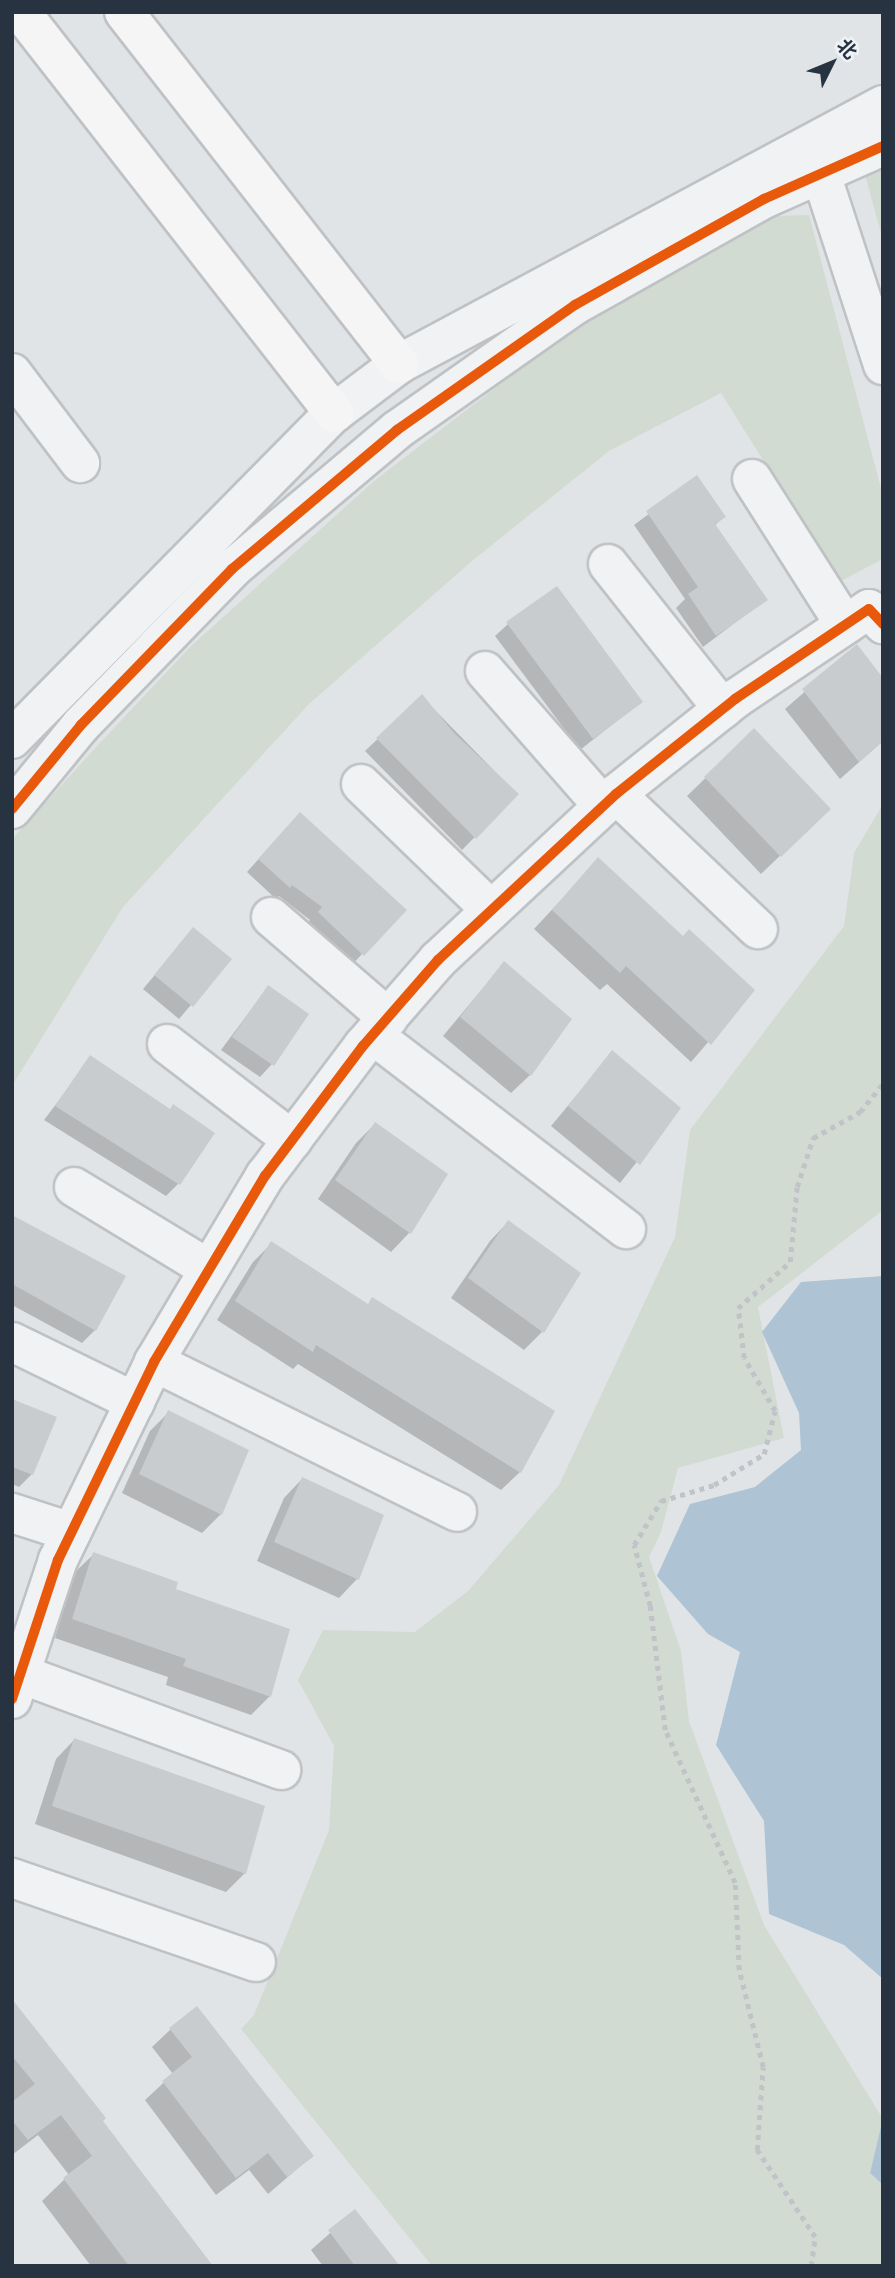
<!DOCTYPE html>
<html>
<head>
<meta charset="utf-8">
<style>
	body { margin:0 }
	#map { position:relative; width:895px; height:2278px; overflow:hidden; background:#e1e4e7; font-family:Ubuntu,"Noto Sans SC",sans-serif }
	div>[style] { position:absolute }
	.green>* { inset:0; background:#d2dbd2 }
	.water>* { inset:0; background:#aec3d3 }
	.shadow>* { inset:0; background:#0003 }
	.building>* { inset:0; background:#c9cccf }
	.path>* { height:4.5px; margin-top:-2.25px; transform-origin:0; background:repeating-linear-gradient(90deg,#c0c3c7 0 5px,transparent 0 10px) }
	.roads { filter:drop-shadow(2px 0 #bfc2c5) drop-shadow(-2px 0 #bfc2c5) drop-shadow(0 2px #bfc2c5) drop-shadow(0 -2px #bfc2c5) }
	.minor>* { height:38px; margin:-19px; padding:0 19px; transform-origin:19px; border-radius:19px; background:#f1f2f3 }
	.major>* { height:38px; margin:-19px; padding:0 19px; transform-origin:19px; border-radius:19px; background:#f5f5f6 }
	.cycleway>* { height:10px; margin:-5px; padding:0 5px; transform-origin:5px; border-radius:5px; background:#e8590c }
	span { translate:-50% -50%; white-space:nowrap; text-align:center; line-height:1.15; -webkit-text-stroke:7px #eff2f6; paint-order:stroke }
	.frame { position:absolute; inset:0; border:14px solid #273341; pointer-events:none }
	.north { position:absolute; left:797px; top:28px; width:70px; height:70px; -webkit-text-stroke:5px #eff2f6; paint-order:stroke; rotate:47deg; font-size:19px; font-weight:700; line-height:28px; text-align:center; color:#273341 }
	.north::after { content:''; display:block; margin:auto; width:24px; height:32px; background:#273341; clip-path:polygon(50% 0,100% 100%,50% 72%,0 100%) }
</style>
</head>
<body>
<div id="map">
	<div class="green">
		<div style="clip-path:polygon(883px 168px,883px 240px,865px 175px)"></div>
		<div style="clip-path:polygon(809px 215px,883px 496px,883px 559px,839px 582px,721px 393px,609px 451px,472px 561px,309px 704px,123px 907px,12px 1086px,12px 839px,98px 745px,191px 646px,374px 481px,560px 338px,639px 293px,703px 249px,774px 216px)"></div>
		<div style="clip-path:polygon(883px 804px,883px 1210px,758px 1307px,784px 1438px,678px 1468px,661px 1532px,649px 1557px,681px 1651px,689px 1721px,764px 1925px,883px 2119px,870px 2173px,883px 2185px,883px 2266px,432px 2266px,241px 2029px,254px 2015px,329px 1830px,334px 1746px,298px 1680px,323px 1630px,415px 1632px,468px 1591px,559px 1485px,675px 1237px,690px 1130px,844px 926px,854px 853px)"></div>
	</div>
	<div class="water">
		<div style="clip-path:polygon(883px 1276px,883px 1979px,844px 1945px,769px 1914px,764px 1821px,716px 1745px,740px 1652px,708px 1634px,657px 1576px,690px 1504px,755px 1487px,801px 1450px,799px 1413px,762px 1332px,801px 1282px)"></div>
		<div style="clip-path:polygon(883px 2118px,883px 2185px,870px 2173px)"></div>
	</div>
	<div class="shadow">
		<div style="clip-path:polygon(697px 478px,724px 517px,714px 526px,765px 600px,703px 647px,676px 608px,685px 599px,634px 525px)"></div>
		<div style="clip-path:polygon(508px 624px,641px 702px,580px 750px,495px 636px)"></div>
		<div style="clip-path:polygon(856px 647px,883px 741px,840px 779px,785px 709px)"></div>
		<div style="clip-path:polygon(422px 697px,517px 794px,462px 850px,365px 751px)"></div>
		<div style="clip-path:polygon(754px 731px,810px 827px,761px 874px,687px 796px)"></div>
		<div style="clip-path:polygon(287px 827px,362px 954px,350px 967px,307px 925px,310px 920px,279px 896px,276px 899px,247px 872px)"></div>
		<div style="clip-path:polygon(599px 859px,683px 938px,753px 990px,691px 1062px,607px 984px,600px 990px,534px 929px)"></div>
		<div style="clip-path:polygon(194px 929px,230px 959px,179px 1019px,143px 989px)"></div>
		<div style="clip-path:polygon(504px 963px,530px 1075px,511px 1093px,443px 1036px)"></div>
		<div style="clip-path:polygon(268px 987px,272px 1064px,260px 1077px,221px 1050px)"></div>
		<div style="clip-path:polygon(612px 1053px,679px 1109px,620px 1183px,551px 1126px)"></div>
		<div style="clip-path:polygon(91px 1058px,169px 1111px,178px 1184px,166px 1196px,44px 1120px)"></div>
		<div style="clip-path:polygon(375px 1124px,445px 1175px,409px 1233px,391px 1252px,318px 1199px,356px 1143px)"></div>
		<div style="clip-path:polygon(12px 1217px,95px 1330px,82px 1343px,12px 1305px)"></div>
		<div style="clip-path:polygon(508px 1222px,542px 1332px,524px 1350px,451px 1298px,490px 1241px)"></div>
		<div style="clip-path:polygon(272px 1243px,520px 1472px,501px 1490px,298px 1364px,293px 1369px,217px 1320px,253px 1262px)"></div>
		<div style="clip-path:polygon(12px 1401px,32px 1474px,19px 1487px,12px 1484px)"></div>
		<div style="clip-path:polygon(169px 1412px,247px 1451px,221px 1514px,202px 1533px,122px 1493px,150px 1431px)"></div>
		<div style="clip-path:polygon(302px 1479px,382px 1516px,357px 1579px,339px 1598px,257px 1561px,284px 1498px)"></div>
		<div style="clip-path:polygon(94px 1554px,174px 1590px,270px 1696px,251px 1715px,166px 1685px,168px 1677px,55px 1638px,75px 1572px)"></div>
		<div style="clip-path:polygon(74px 1740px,245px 1873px,226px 1892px,35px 1824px,56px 1759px)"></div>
		<div style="clip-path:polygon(12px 2003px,212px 2266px,91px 2266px,42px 2201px,69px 2175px,38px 2135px,12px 2155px)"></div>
		<div style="clip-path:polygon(171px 2029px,312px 2156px,268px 2194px,249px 2170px,216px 2195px,145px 2100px,173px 2074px,152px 2047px)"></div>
		<div style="clip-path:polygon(355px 2211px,398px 2266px,323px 2266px,311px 2250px)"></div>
	</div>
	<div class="building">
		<div style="clip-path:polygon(697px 475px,726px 517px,715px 524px,768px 600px,716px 636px,688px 594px,698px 587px,646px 511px)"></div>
		<div style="clip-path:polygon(557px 586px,643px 702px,593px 739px,506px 622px)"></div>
		<div style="clip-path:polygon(857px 644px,883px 678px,883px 741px,859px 762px,802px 689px)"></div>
		<div style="clip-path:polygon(422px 694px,454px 733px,519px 794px,476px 839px,376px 738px)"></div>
		<div style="clip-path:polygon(754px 728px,831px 809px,781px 857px,704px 777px)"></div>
		<div style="clip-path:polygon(300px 812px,407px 910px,364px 956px,318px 912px,322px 907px,292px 885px,290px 888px,258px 859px)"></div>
		<div style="clip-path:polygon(598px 857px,683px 936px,689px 929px,755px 990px,711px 1045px,626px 966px,620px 973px,552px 910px)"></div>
		<div style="clip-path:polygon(193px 927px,232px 959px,193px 1007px,154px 975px)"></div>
		<div style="clip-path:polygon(504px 961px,572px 1019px,531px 1076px,460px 1017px)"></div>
		<div style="clip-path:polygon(268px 985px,309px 1014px,274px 1066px,232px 1037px)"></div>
		<div style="clip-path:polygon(612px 1050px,681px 1108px,640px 1165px,568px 1106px)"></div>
		<div style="clip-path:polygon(90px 1055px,170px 1109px,173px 1104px,215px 1133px,180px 1185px,55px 1106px)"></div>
		<div style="clip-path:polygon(375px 1122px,448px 1174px,411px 1234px,335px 1180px)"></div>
		<div style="clip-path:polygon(12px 1215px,126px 1276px,96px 1331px,12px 1284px)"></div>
		<div style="clip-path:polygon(508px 1220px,581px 1273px,544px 1333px,468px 1278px)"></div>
		<div style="clip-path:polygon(271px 1241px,368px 1304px,372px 1297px,555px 1411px,521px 1473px,316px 1345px,313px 1352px,235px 1301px)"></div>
		<div style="clip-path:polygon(12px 1399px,57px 1417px,33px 1475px,12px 1467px)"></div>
		<div style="clip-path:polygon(168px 1410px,249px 1450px,222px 1515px,139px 1474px)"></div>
		<div style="clip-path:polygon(302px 1477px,384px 1515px,359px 1580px,274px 1542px)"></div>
		<div style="clip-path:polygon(93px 1552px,178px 1582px,176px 1589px,290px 1629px,271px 1697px,183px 1666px,186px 1659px,72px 1619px)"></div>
		<div style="clip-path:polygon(74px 1738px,265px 1806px,246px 1874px,52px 1806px)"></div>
		<div style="clip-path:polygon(12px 1999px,106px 2118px,103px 2121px,213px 2266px,129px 2266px,63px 2178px,92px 2156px,61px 2115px,28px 2140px,12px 2120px,12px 2102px,35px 2084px,12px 2056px)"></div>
		<div style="clip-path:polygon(197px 2006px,314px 2156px,287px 2177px,268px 2153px,236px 2178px,162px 2081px,192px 2057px,169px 2028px)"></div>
		<div style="clip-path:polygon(355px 2209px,400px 2266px,355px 2266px,328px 2230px)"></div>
	</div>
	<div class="path">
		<div style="left:811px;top:2266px;width:29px;rotate:-82deg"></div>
		<div style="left:815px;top:2237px;width:105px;rotate:-123.7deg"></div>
		<div style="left:757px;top:2150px;width:83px;rotate:-85.9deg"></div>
		<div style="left:763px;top:2067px;width:100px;rotate:-103.9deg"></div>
		<div style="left:739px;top:1970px;width:87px;rotate:-92.6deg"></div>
		<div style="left:735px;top:1883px;width:168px;rotate:-114.6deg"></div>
		<div style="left:665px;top:1730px;width:125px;rotate:-96.9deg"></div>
		<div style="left:650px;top:1606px;width:63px;rotate:-104.7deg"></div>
		<div style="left:634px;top:1545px;width:52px;rotate:-58.5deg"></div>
		<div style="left:661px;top:1501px;width:55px;rotate:-16.8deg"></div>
		<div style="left:714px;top:1485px;width:59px;rotate:-31.8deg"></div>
		<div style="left:764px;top:1454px;width:44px;rotate:-75.7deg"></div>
		<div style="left:775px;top:1411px;width:61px;rotate:-120.3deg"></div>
		<div style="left:744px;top:1358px;width:50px;rotate:-96.8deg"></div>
		<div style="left:738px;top:1308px;width:69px;rotate:-41.5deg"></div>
		<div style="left:790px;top:1262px;width:75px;rotate:-84.7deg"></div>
		<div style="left:797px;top:1187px;width:52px;rotate:-71.9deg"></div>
		<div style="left:813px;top:1138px;width:54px;rotate:-29deg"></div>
		<div style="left:860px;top:1112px;width:36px;rotate:-51deg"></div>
	</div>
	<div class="roads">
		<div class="minor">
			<div style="left:821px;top:174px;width:201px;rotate:72deg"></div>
			<div style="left:12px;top:373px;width:113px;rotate:52.9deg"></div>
			<div style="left:752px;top:479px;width:173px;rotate:57.5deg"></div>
			<div style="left:608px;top:564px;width:185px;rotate:51.6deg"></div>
			<div style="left:485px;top:671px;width:179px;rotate:48.8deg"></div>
			<div style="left:12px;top:739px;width:458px;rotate:-45.4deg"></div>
			<div style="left:334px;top:413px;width:81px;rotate:-37deg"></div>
			<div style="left:399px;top:364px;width:549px;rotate:-28.15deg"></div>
			<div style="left:361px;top:784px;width:181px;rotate:44.1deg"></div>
			<div style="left:616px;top:794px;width:196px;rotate:43.6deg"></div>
			<div style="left:12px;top:809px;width:109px;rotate:-50.6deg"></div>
			<div style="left:81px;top:725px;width:217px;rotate:-45.9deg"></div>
			<div style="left:232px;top:569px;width:216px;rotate:-40.1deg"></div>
			<div style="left:397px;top:430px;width:218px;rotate:-35.1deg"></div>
			<div style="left:575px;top:305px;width:217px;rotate:-29.3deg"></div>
			<div style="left:764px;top:199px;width:130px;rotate:-24deg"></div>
			<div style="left:271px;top:917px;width:155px;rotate:40.8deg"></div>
			<div style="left:373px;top:1035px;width:319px;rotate:37.5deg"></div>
			<div style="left:167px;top:1044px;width:158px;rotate:37.5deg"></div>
			<div style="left:74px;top:1187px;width:158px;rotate:31.3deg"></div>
			<div style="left:12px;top:1342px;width:137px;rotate:26deg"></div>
			<div style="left:154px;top:1362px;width:338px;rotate:26.3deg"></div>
			<div style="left:12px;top:1513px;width:62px;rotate:17.9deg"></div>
			<div style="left:12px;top:1671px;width:287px;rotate:20.2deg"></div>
			<div style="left:12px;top:1699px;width:146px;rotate:-71.7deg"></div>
			<div style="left:58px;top:1560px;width:220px;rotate:-64.1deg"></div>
			<div style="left:154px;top:1362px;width:217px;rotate:-59.2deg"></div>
			<div style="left:265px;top:1176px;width:163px;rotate:-53deg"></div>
			<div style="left:363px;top:1046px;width:114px;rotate:-48.9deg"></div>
			<div style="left:438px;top:960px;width:243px;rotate:-43deg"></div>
			<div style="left:616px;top:794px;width:152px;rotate:-38.6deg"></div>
			<div style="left:735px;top:699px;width:161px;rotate:-33.9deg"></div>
			<div style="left:869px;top:609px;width:21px;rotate:47deg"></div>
			<div style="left:12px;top:1878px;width:258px;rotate:19deg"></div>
		</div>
		<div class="major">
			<div style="left:21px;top:12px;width:509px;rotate:52.03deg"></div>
			<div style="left:124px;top:12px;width:447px;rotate:52deg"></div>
		</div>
	</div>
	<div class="cycleway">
		<div style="left:12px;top:809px;width:109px;rotate:-50.6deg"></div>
		<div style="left:81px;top:725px;width:217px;rotate:-45.9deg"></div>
		<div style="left:232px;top:569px;width:216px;rotate:-40.1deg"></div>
		<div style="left:397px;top:430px;width:218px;rotate:-35.1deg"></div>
		<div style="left:575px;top:305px;width:217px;rotate:-29.3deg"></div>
		<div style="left:764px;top:199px;width:130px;rotate:-24deg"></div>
		<div style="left:12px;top:1699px;width:146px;rotate:-71.7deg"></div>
		<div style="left:58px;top:1560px;width:220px;rotate:-64.1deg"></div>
		<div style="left:154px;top:1362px;width:217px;rotate:-59.2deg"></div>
		<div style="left:265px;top:1176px;width:163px;rotate:-53deg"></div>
		<div style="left:363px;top:1046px;width:114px;rotate:-48.9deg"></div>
		<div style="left:438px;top:960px;width:243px;rotate:-43deg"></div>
		<div style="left:616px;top:794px;width:152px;rotate:-38.6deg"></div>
		<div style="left:735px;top:699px;width:161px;rotate:-33.9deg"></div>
		<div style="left:869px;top:609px;width:21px;rotate:47deg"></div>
	</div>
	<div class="frame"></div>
	<div class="north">北</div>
</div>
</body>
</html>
